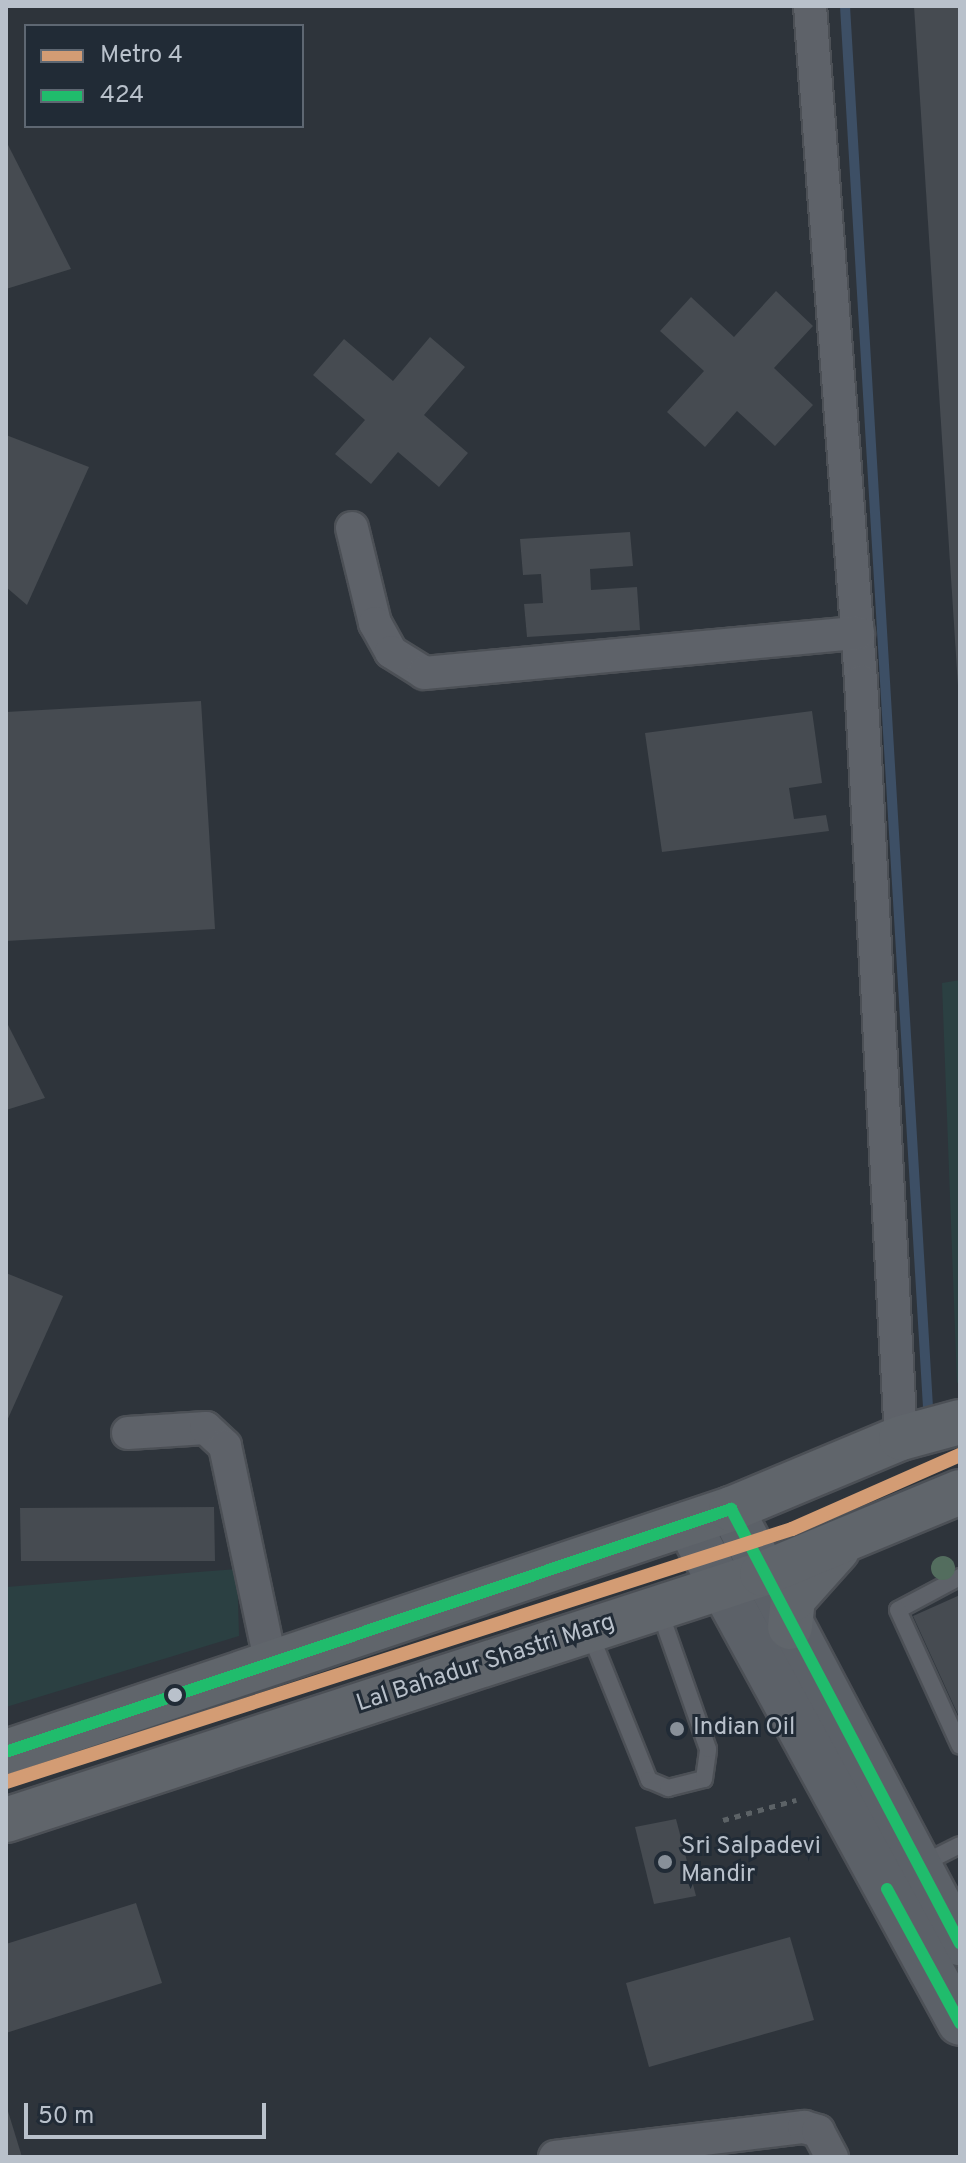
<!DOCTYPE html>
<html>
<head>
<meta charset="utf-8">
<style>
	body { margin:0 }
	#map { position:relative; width:966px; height:2163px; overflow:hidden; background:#2e343b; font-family:Overpass,sans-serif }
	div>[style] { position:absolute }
	.green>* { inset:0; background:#2b4042 }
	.stream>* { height:10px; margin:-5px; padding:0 5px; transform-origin:5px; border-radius:5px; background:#3d4f65 }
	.building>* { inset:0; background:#464b51 }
	.path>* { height:5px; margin-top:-2.5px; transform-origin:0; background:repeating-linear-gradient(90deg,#5c6266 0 6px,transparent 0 12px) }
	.roads { filter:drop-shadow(2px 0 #4c5056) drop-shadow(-2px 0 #4c5056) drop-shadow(0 2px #4c5056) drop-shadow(0 -2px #4c5056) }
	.lane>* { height:16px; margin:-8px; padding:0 8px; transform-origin:8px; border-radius:8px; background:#5e6269 }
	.street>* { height:32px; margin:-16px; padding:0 16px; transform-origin:16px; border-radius:16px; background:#5e6269 }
	.secondary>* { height:44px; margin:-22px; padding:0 22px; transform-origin:22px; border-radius:22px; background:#5c6168 }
	.primary>* { height:44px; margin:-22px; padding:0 22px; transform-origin:22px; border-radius:22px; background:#60656b }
	.bus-1>* { height:12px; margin:-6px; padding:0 6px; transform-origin:6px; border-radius:6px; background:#20bc6c }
	.metro-1>* { height:14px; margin:-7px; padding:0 7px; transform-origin:7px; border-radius:7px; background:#d39c74 }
	.trees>* { width:24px; height:24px; margin:-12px; border-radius:50%; background:#536d5e }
	.dots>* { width:22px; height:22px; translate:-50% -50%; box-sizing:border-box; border:4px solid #212b36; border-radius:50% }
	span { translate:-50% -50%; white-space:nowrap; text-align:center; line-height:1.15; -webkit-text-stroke:6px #212b36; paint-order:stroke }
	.street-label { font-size:24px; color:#b9c1cb }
	.poi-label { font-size:24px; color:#b9c1cb }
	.left { translate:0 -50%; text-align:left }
	.frame { position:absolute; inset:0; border:8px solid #b9c1cb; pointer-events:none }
	.legend { position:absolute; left:24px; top:24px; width:280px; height:104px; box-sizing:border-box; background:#212b36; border:2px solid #5e6772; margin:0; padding:10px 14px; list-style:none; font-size:24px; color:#b9c1cb }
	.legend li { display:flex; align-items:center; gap:16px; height:40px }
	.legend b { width:40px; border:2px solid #5e6772 }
	.scale { position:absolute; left:24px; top:2103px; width:242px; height:36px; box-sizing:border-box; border:4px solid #b9c1cb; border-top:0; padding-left:10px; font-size:24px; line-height:28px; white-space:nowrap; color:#b9c1cb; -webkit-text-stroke:6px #212b36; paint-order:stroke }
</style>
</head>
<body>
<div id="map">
	<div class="green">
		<div style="clip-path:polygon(960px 980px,960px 1382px,957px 1383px,942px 983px)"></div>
		<div style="clip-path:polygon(237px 1569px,239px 1636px,6px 1707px,6px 1587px)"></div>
	</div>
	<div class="stream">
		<div style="left:845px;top:6px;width:1403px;rotate:86.61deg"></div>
	</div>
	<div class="building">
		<div style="clip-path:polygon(914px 6px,960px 6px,960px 686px,958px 686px)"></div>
		<div style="clip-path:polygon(6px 141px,71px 269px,6px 289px)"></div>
		<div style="clip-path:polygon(776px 291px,813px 326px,774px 368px,813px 405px,775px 446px,737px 411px,705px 447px,667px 412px,704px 371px,660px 331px,691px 297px,734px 337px)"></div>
		<div style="clip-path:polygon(430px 337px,465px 367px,424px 415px,468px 453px,439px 487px,398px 452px,371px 484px,335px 454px,365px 420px,313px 375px,344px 339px,393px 381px)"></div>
		<div style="clip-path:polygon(6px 435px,89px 467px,27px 605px,6px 587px)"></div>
		<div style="clip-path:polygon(630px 532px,633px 566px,590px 569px,591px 590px,637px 587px,640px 630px,527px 637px,524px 604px,543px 603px,541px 574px,523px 575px,520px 539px)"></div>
		<div style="clip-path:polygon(201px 701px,215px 929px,6px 941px,6px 712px)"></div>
		<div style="clip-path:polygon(812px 711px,822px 783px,789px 788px,794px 819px,826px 815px,829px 831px,662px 852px,645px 733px)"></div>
		<div style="clip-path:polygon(6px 1021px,45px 1098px,6px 1110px)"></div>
		<div style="clip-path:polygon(6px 1273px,63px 1296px,6px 1423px)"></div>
		<div style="clip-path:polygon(214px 1507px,215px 1561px,21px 1561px,20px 1508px)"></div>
		<div style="clip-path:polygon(960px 1595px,960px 1719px,913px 1616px)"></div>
		<div style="clip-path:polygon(676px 1819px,696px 1896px,654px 1904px,635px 1827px)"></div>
		<div style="clip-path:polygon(136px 1903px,162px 1983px,6px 2033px,6px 1944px)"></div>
		<div style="clip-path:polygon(790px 1937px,814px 2020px,649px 2067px,626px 1983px)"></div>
		<div style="clip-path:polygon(7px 2108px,22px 2157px,6px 2157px)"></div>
	</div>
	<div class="path">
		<div style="left:723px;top:1820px;width:76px;rotate:-15.3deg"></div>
	</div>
	<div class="roads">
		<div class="lane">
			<div style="left:960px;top:1577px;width:70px;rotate:152deg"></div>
			<div style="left:898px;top:1610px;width:149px;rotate:65.5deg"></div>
			<div style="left:589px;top:1631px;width:161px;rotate:68.1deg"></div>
			<div style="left:649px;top:1780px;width:21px;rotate:23deg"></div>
			<div style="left:668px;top:1788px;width:37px;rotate:-14deg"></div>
			<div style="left:704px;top:1779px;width:30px;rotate:-82deg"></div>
			<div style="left:708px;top:1749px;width:148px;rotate:-109.3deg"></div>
			<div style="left:922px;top:1864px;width:42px;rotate:-26.6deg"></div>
		</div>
		<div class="street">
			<div style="left:810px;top:6px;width:677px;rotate:85.68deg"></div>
			<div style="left:861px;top:681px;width:758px;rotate:86.98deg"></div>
			<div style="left:352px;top:528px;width:98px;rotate:76.4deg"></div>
			<div style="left:375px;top:623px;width:33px;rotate:61deg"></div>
			<div style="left:391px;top:652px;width:39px;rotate:32deg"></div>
			<div style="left:424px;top:673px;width:436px;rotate:-5.3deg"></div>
			<div style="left:128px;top:1433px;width:78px;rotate:-3.7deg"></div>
			<div style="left:206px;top:1428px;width:26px;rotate:43deg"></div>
			<div style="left:225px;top:1446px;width:223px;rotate:78.1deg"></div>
			<div style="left:555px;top:2157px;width:251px;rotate:-6.9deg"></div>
			<div style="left:804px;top:2127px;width:15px;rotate:16deg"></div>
			<div style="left:818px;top:2131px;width:30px;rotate:62deg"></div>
		</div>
		<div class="secondary">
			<div style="left:731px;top:1509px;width:491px;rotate:62.2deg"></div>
			<div style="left:688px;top:1524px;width:568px;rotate:61.41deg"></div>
		</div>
		<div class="primary">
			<div style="left:790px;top:1627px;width:28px;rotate:-84deg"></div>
			<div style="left:793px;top:1599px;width:66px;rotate:-48.1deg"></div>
			<div style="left:6px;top:1752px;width:765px;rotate:-18.53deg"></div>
			<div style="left:731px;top:1509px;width:184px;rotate:-22.7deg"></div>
			<div style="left:901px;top:1438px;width:61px;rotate:-15.2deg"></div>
			<div style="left:6px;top:1820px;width:795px;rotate:-18.02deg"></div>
			<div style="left:762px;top:1574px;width:214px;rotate:-22.5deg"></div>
		</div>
	</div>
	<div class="bus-1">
		<div style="left:6px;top:1752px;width:765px;rotate:-18.53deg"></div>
		<div style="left:731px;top:1509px;width:491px;rotate:62.2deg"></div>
		<div style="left:887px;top:1889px;width:153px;rotate:61.4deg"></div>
	</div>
	<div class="metro-1">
		<div style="left:6px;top:1782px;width:826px;rotate:-17.84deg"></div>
		<div style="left:792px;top:1529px;width:184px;rotate:-23.8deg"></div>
	</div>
	<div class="trees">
		<div style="left:943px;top:1568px"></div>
	</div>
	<div class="dots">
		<div style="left:175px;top:1695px;background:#b9c1cb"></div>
		<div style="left:677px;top:1729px;background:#889099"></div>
		<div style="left:665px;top:1862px;background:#889099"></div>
	</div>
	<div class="street-label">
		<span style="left:486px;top:1664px;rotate:-18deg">Lal Bahadur Shastri Marg</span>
	</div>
	<div class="poi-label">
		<span class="left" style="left:693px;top:1729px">Indian Oil</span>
		<span class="left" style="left:681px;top:1862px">Sri Salpadevi<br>Mandir</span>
	</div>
	<div class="frame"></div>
	<ul class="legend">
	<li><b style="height:10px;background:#d39c74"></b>Metro 4</li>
	<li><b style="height:10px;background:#20bc6c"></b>424</li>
	</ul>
	<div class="scale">50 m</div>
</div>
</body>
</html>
